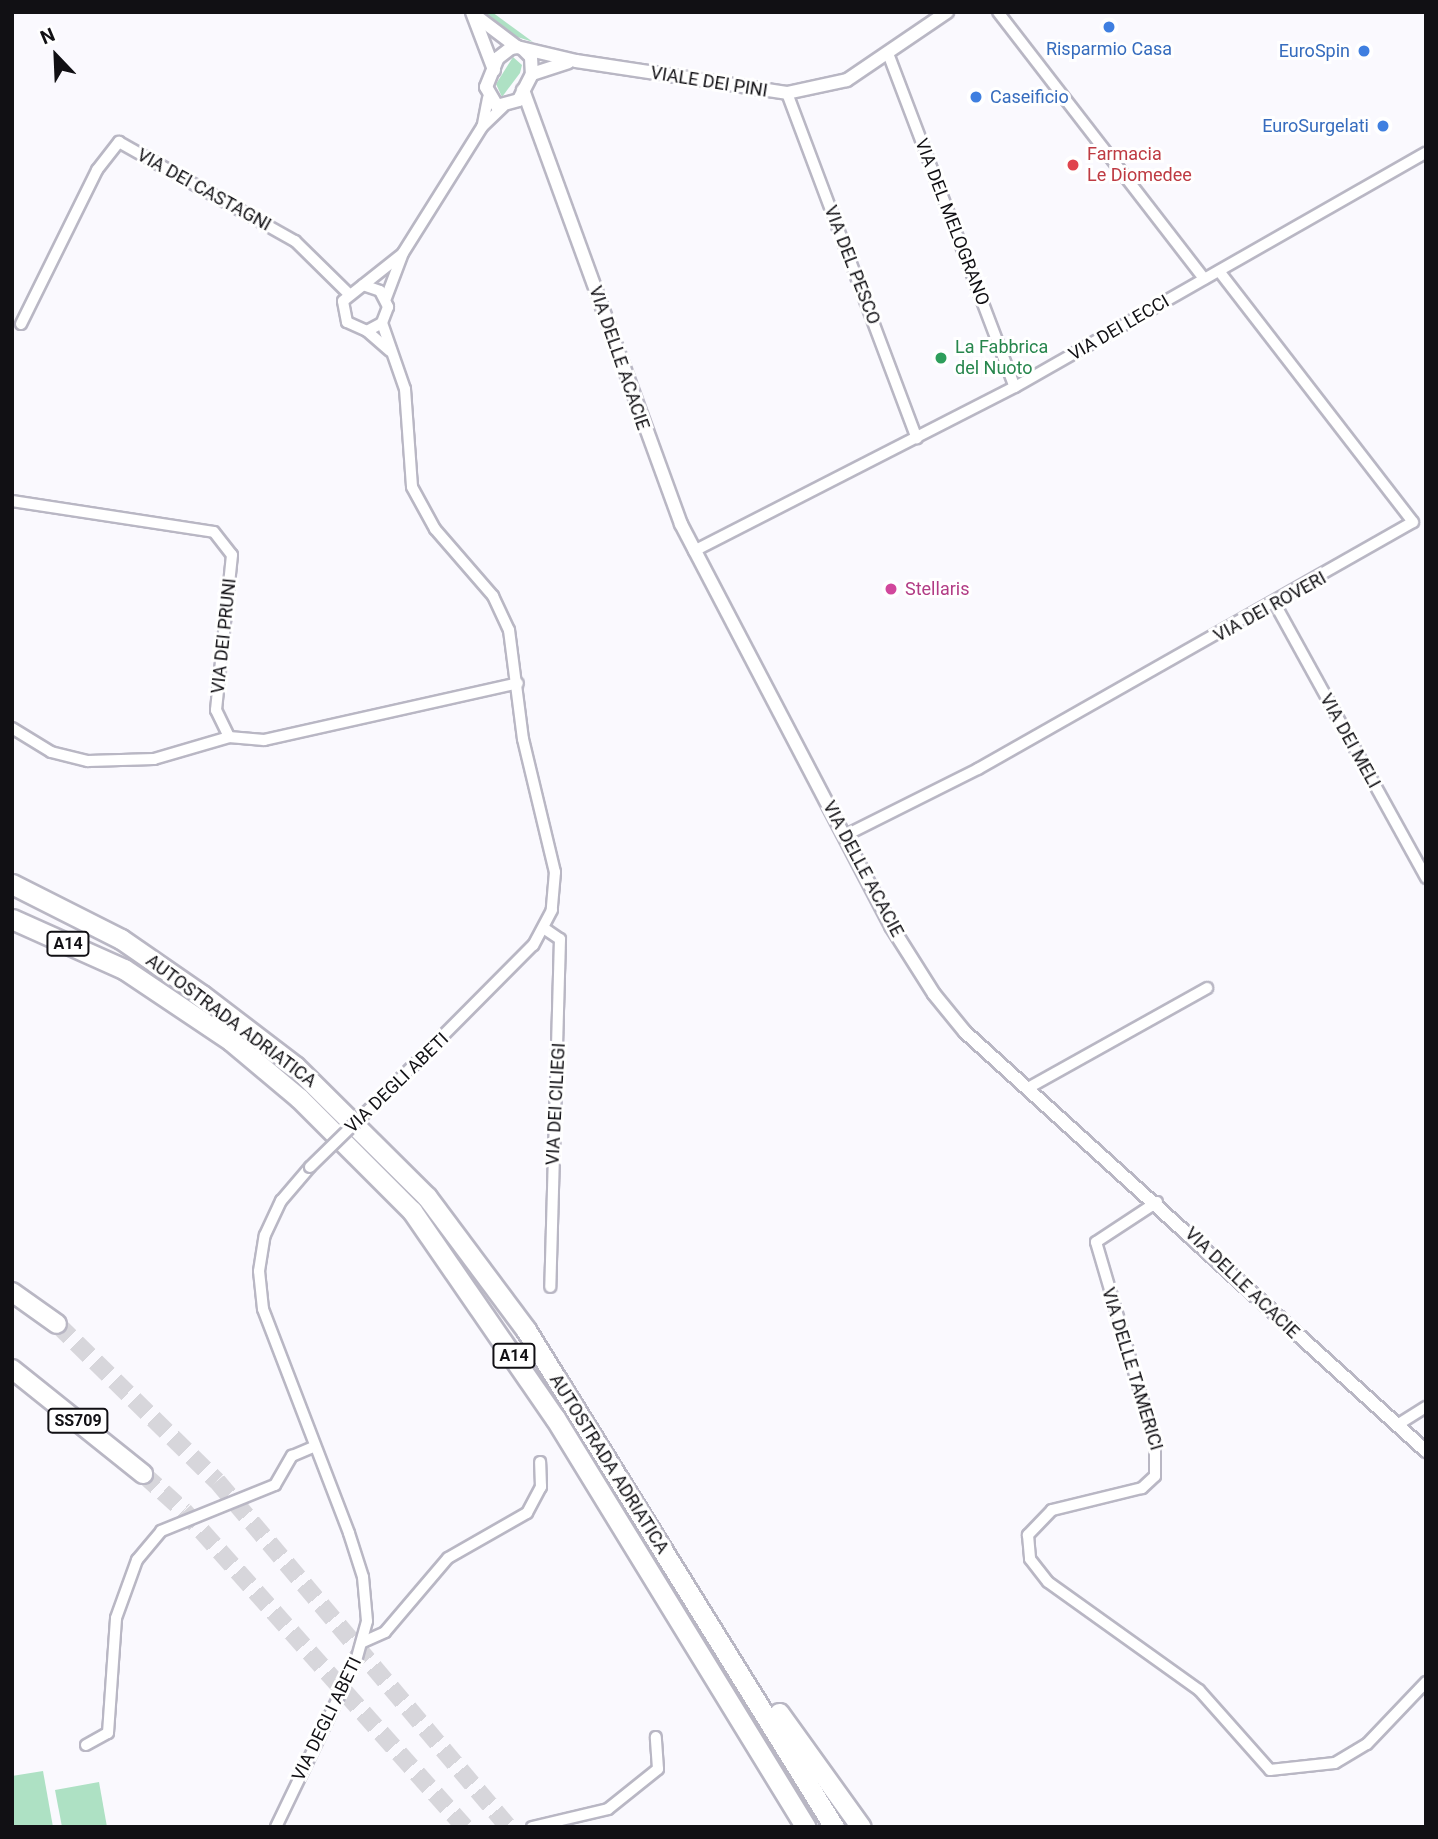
<!DOCTYPE html>
<html>
<head>
<meta charset="utf-8">
<style>
	body { margin:0 }
	#map { position:relative; width:1438px; height:1839px; overflow:hidden; background:#faf9fe; font-family:Roboto,sans-serif }
	div>[style] { position:absolute }
	.green>* { inset:0; background:#aee1c4 }
	.trunk-tunnel>* { height:18px; margin-top:-9px; transform-origin:0; background:repeating-linear-gradient(90deg,#d7d6db 0 18px,transparent 0 27px) }
	.roads { filter:drop-shadow(2px 0 #b9b7c4) drop-shadow(-2px 0 #b9b7c4) drop-shadow(0 2px #b9b7c4) drop-shadow(0 -2px #b9b7c4) }
	.minor>* { height:10px; margin:-5px; padding:0 5px; transform-origin:5px; border-radius:5px; background:#fff }
	.tertiary>* { height:12px; margin:-6px; padding:0 6px; transform-origin:6px; border-radius:6px; background:#fff }
	.trunk>* { height:18px; margin:-9px; padding:0 9px; transform-origin:9px; border-radius:9px; background:#fff }
	.motorway>* { height:19px; margin:-9.5px; padding:0 9.5px; transform-origin:9.5px; border-radius:9.5px; background:#fff }
	.bridges { filter:drop-shadow(2px 0 #b9b7c4) drop-shadow(-2px 0 #b9b7c4) drop-shadow(0 2px #b9b7c4) drop-shadow(0 -2px #b9b7c4) }
	.minor-bridge>* { height:10px; margin:-5px; padding:0 5px; transform-origin:5px; border-radius:5px; background:#fff }
	.dots>* { width:19px; height:19px; translate:-50% -50%; box-sizing:border-box; border:4px solid #fff; border-radius:50% }
	span { translate:-50% -50%; white-space:nowrap; text-align:center; line-height:1.15; -webkit-text-stroke:6px #fff; paint-order:stroke }
	.shield-label span { padding:2px 5px; background:#fff; border:2px solid; border-radius:5px; -webkit-text-stroke-width:0 }
	.shield-label { font-size:16px; color:#111014; font-weight:700 }
	.shop-label { font-size:18px; color:#366cbe }
	.right { translate:-100% -50%; text-align:right }
	.left { translate:0 -50%; text-align:left }
	.street-label { font-size:18px; color:#111014 }
	.health-label { font-size:18px; color:#be3a42 }
	.leisure-label { font-size:18px; color:#27864d }
	.hotel-label { font-size:18px; color:#b23c85 }
	.frame { position:absolute; inset:0; border:14px solid #111014; pointer-events:none }
	.north { position:absolute; left:21px; top:21px; width:70px; height:70px; -webkit-text-stroke:5px #fff; paint-order:stroke; rotate:337deg; font-size:19px; font-weight:700; line-height:28px; text-align:center; color:#111014 }
	.north::after { content:''; display:block; margin:auto; width:24px; height:32px; background:#111014; clip-path:polygon(50% 0,100% 100%,50% 72%,0 100%) }
</style>
</head>
<body>
<div id="map">
	<div class="green">
		<div style="clip-path:polygon(486px 12px,492px 12px,533px 42px,502px 32px)"></div>
		<div style="clip-path:polygon(513px 57px,522px 65px,520px 73px,502px 97px,496px 84px)"></div>
		<div style="clip-path:polygon(43px 1771px,53px 1827px,12px 1827px,12px 1776px)"></div>
		<div style="clip-path:polygon(99px 1782px,107px 1827px,62px 1827px,55px 1790px)"></div>
	</div>
	<div class="trunk-tunnel">
		<div style="left:57px;top:1324px;width:224px;rotate:44.5deg"></div>
		<div style="left:217px;top:1481px;width:452px;rotate:49.9deg"></div>
		<div style="left:143px;top:1474px;width:55px;rotate:42.1deg"></div>
		<div style="left:184px;top:1511px;width:423px;rotate:48.4deg"></div>
	</div>
	<div class="roads">
		<div class="minor">
			<div style="left:998px;top:12px;width:337px;rotate:52.3deg"></div>
			<div style="left:889px;top:56px;width:354px;rotate:69.2deg"></div>
			<div style="left:787px;top:93px;width:369px;rotate:69.4deg"></div>
			<div style="left:483px;top:124px;width:26px;rotate:-79deg"></div>
			<div style="left:363px;top:285px;width:18px;rotate:19deg"></div>
			<div style="left:380px;top:291px;width:18px;rotate:63deg"></div>
			<div style="left:388px;top:307px;width:17px;rotate:111deg"></div>
			<div style="left:382px;top:323px;width:17px;rotate:152deg"></div>
			<div style="left:367px;top:331px;width:22px;rotate:-156deg"></div>
			<div style="left:347px;top:322px;width:21px;rotate:-101deg"></div>
			<div style="left:343px;top:301px;width:74px;rotate:-38.4deg"></div>
			<div style="left:386px;top:298px;width:48px;rotate:-69.3deg"></div>
			<div style="left:403px;top:253px;width:149px;rotate:-57.9deg"></div>
			<div style="left:482px;top:127px;width:29px;rotate:-44deg"></div>
			<div style="left:382px;top:323px;width:70px;rotate:70.8deg"></div>
			<div style="left:405px;top:389px;width:98px;rotate:85.9deg"></div>
			<div style="left:412px;top:487px;width:48px;rotate:61.3deg"></div>
			<div style="left:435px;top:529px;width:89px;rotate:49.1deg"></div>
			<div style="left:493px;top:596px;width:38px;rotate:65deg"></div>
			<div style="left:509px;top:630px;width:110px;rotate:82.7deg"></div>
			<div style="left:523px;top:739px;width:137px;rotate:76.5deg"></div>
			<div style="left:555px;top:872px;width:38px;rotate:95deg"></div>
			<div style="left:552px;top:910px;width:40px;rotate:118deg"></div>
			<div style="left:533px;top:945px;width:203px;rotate:134.8deg"></div>
			<div style="left:21px;top:324px;width:172px;rotate:-63.7deg"></div>
			<div style="left:97px;top:170px;width:36px;rotate:-52deg"></div>
			<div style="left:119px;top:142px;width:202px;rotate:29.4deg"></div>
			<div style="left:295px;top:241px;width:74px;rotate:44.5deg"></div>
			<div style="left:367px;top:331px;width:30px;rotate:41deg"></div>
			<div style="left:12px;top:501px;width:204px;rotate:8.7deg"></div>
			<div style="left:214px;top:532px;width:29px;rotate:52deg"></div>
			<div style="left:232px;top:555px;width:156px;rotate:95.9deg"></div>
			<div style="left:216px;top:710px;width:30px;rotate:64deg"></div>
			<div style="left:229px;top:737px;width:35px;rotate:5deg"></div>
			<div style="left:264px;top:740px;width:260px;rotate:-12.6deg"></div>
			<div style="left:694px;top:551px;width:360px;rotate:-27.1deg"></div>
			<div style="left:1015px;top:387px;width:473px;rotate:-29.7deg"></div>
			<div style="left:1275px;top:604px;width:313px;rotate:61.1deg"></div>
			<div style="left:12px;top:728px;width:46px;rotate:31.6deg"></div>
			<div style="left:51px;top:752px;width:38px;rotate:14deg"></div>
			<div style="left:88px;top:761px;width:66px;rotate:-1.7deg"></div>
			<div style="left:154px;top:759px;width:78px;rotate:-16.3deg"></div>
			<div style="left:844px;top:836px;width:150px;rotate:-26.6deg"></div>
			<div style="left:978px;top:769px;width:500px;rotate:-29.59deg"></div>
			<div style="left:1413px;top:522px;width:317px;rotate:-127.7deg"></div>
			<div style="left:545px;top:929px;width:18px;rotate:34deg"></div>
			<div style="left:560px;top:939px;width:348px;rotate:91.6deg"></div>
			<div style="left:1030px;top:1087px;width:203px;rotate:-29.2deg"></div>
			<div style="left:1157px;top:1202px;width:73px;rotate:146.7deg"></div>
			<div style="left:1096px;top:1242px;width:209px;rotate:73.6deg"></div>
			<div style="left:1155px;top:1443px;width:33px;rotate:90deg"></div>
			<div style="left:1155px;top:1476px;width:18px;rotate:137deg"></div>
			<div style="left:1142px;top:1488px;width:93px;rotate:166.3deg"></div>
			<div style="left:1052px;top:1510px;width:35px;rotate:134deg"></div>
			<div style="left:1028px;top:1535px;width:24px;rotate:85deg"></div>
			<div style="left:1030px;top:1559px;width:29px;rotate:52deg"></div>
			<div style="left:1048px;top:1582px;width:186px;rotate:35.6deg"></div>
			<div style="left:1199px;top:1690px;width:107px;rotate:48.4deg"></div>
			<div style="left:1270px;top:1770px;width:65px;rotate:-6.1deg"></div>
			<div style="left:1335px;top:1763px;width:37px;rotate:-31deg"></div>
			<div style="left:1367px;top:1744px;width:86px;rotate:-46.4deg"></div>
			<div style="left:1397px;top:1425px;width:34px;rotate:-32deg"></div>
			<div style="left:363px;top:1642px;width:24px;rotate:-24deg"></div>
			<div style="left:385px;top:1632px;width:97px;rotate:-49.6deg"></div>
			<div style="left:448px;top:1558px;width:91px;rotate:-29.7deg"></div>
			<div style="left:527px;top:1513px;width:30px;rotate:-62deg"></div>
			<div style="left:541px;top:1487px;width:25px;rotate:-92deg"></div>
			<div style="left:86px;top:1745px;width:25px;rotate:-29deg"></div>
			<div style="left:108px;top:1733px;width:115px;rotate:-86deg"></div>
			<div style="left:116px;top:1618px;width:62px;rotate:-70.1deg"></div>
			<div style="left:137px;top:1560px;width:38px;rotate:-50deg"></div>
			<div style="left:161px;top:1531px;width:123px;rotate:-22deg"></div>
			<div style="left:275px;top:1485px;width:34px;rotate:-60deg"></div>
			<div style="left:292px;top:1456px;width:25px;rotate:-23deg"></div>
			<div style="left:276px;top:1827px;width:184px;rotate:-64.3deg"></div>
			<div style="left:356px;top:1661px;width:41px;rotate:-74.6deg"></div>
			<div style="left:367px;top:1621px;width:44px;rotate:-95.2deg"></div>
			<div style="left:363px;top:1577px;width:46px;rotate:-107.7deg"></div>
			<div style="left:349px;top:1533px;width:240px;rotate:-111deg"></div>
			<div style="left:263px;top:1309px;width:38px;rotate:-96deg"></div>
			<div style="left:259px;top:1271px;width:36px;rotate:-81deg"></div>
			<div style="left:265px;top:1235px;width:38px;rotate:-65deg"></div>
			<div style="left:281px;top:1201px;width:45px;rotate:-49.5deg"></div>
			<div style="left:532px;top:1827px;width:78px;rotate:-13.3deg"></div>
			<div style="left:608px;top:1809px;width:64px;rotate:-38.7deg"></div>
			<div style="left:658px;top:1769px;width:32px;rotate:-94deg"></div>
		</div>
		<div class="tertiary">
			<div style="left:472px;top:12px;width:62px;rotate:69.2deg"></div>
			<div style="left:476px;top:16px;width:51px;rotate:37.1deg"></div>
			<div style="left:523px;top:49px;width:11px;rotate:45deg"></div>
			<div style="left:531px;top:57px;width:17px;rotate:87deg"></div>
			<div style="left:532px;top:74px;width:29px;rotate:117deg"></div>
			<div style="left:519px;top:100px;width:23px;rotate:165deg"></div>
			<div style="left:497px;top:106px;width:22px;rotate:-120deg"></div>
			<div style="left:486px;top:87px;width:31px;rotate:-68deg"></div>
			<div style="left:498px;top:58px;width:16px;rotate:-38deg"></div>
			<div style="left:511px;top:48px;width:6px;rotate:-9deg"></div>
			<div style="left:517px;top:47px;width:61px;rotate:13.3deg"></div>
			<div style="left:576px;top:61px;width:213px;rotate:8.6deg"></div>
			<div style="left:787px;top:93px;width:61px;rotate:-12.2deg"></div>
			<div style="left:847px;top:80px;width:121px;rotate:-34.2deg"></div>
			<div style="left:532px;top:74px;width:38px;rotate:-18deg"></div>
			<div style="left:523px;top:90px;width:462px;rotate:70deg"></div>
			<div style="left:681px;top:524px;width:454px;rotate:62.4deg"></div>
			<div style="left:891px;top:926px;width:80px;rotate:57.7deg"></div>
			<div style="left:934px;top:994px;width:49px;rotate:50.8deg"></div>
			<div style="left:965px;top:1032px;width:623px;rotate:42.27deg"></div>
		</div>
		<div class="trunk">
			<div style="left:12px;top:1292px;width:55px;rotate:35.4deg"></div>
			<div style="left:12px;top:1369px;width:168px;rotate:38.7deg"></div>
		</div>
		<div class="motorway">
			<div style="left:12px;top:884px;width:122px;rotate:26.8deg"></div>
			<div style="left:121px;top:939px;width:98px;rotate:34.7deg"></div>
			<div style="left:202px;top:995px;width:117px;rotate:37.4deg"></div>
			<div style="left:295px;top:1066px;width:186px;rotate:44.8deg"></div>
			<div style="left:427px;top:1197px;width:166px;rotate:53.3deg"></div>
			<div style="left:526px;top:1330px;width:585px;rotate:58.21deg"></div>
			<div style="left:12px;top:919px;width:123px;rotate:24.1deg"></div>
			<div style="left:124px;top:969px;width:129px;rotate:33.9deg"></div>
			<div style="left:231px;top:1041px;width:89px;rotate:40deg"></div>
			<div style="left:299px;top:1098px;width:160px;rotate:45deg"></div>
			<div style="left:412px;top:1211px;width:252px;rotate:55.4deg"></div>
			<div style="left:555px;top:1418px;width:480px;rotate:58.5deg"></div>
			<div style="left:779px;top:1713px;width:140px;rotate:54.3deg"></div>
		</div>
	</div>
	<div class="bridges">
		<div class="minor-bridge">
			<div style="left:310px;top:1167px;width:112px;rotate:-44.3deg"></div>
		</div>
	</div>
	<div class="dots">
		<div style="left:1109px;top:27px;background:#3f7fe0"></div>
		<div style="left:1364px;top:51px;background:#3f7fe0"></div>
		<div style="left:976px;top:97px;background:#3f7fe0"></div>
		<div style="left:1383px;top:126px;background:#3f7fe0"></div>
		<div style="left:1073px;top:165px;background:#e0444e"></div>
		<div style="left:941px;top:358px;background:#2e9e5b"></div>
		<div style="left:891px;top:589px;background:#d1479c"></div>
	</div>
	<div class="shield-label">
		<span style="left:68px;top:944px">A14</span>
		<span style="left:514px;top:1356px">A14</span>
		<span style="left:78px;top:1421px">SS709</span>
	</div>
	<div class="shop-label">
		<span style="left:1109px;top:49px">Risparmio Casa</span>
		<span class="right" style="left:1350px;top:51px">EuroSpin</span>
		<span class="left" style="left:990px;top:97px">Caseificio</span>
		<span class="right" style="left:1369px;top:126px">EuroSurgelati</span>
	</div>
	<div class="street-label">
		<span style="left:709px;top:82px;rotate:9deg">VIALE DEI PINI</span>
		<span style="left:204px;top:190px;rotate:29deg">VIA DEI CASTAGNI</span>
		<span style="left:952px;top:222px;rotate:69deg">VIA DEL MELOGRANO</span>
		<span style="left:852px;top:265px;rotate:69deg">VIA DEL PESCO</span>
		<span style="left:1119px;top:328px;rotate:-30deg">VIA DEI LECCI</span>
		<span style="left:619px;top:358px;rotate:71deg">VIA DELLE ACACIE</span>
		<span style="left:1270px;top:607px;rotate:-29deg">VIA DEI ROVERI</span>
		<span style="left:224px;top:636px;rotate:-84deg">VIA DEI PRUNI</span>
		<span style="left:1350px;top:741px;rotate:61deg">VIA DEI MELI</span>
		<span style="left:863px;top:869px;rotate:62deg">VIA DELLE ACACIE</span>
		<span style="left:231px;top:1021px;rotate:37deg">AUTOSTRADA ADRIATICA</span>
		<span style="left:397px;top:1083px;rotate:-44deg">VIA DEGLI ABETI</span>
		<span style="left:556px;top:1104px;rotate:-87deg">VIA DEI CILIEGI</span>
		<span style="left:1242px;top:1283px;rotate:44deg">VIA DELLE ACACIE</span>
		<span style="left:1132px;top:1369px;rotate:73deg">VIA DELLE TAMERICI</span>
		<span style="left:609px;top:1464px;rotate:58deg">AUTOSTRADA ADRIATICA</span>
		<span style="left:327px;top:1719px;rotate:-64deg">VIA DEGLI ABETI</span>
	</div>
	<div class="health-label">
		<span class="left" style="left:1087px;top:165px">Farmacia<br>Le Diomedee</span>
	</div>
	<div class="leisure-label">
		<span class="left" style="left:955px;top:358px">La Fabbrica<br>del Nuoto</span>
	</div>
	<div class="hotel-label">
		<span class="left" style="left:905px;top:589px">Stellaris</span>
	</div>
	<div class="frame"></div>
	<div class="north">N</div>
</div>
</body>
</html>
